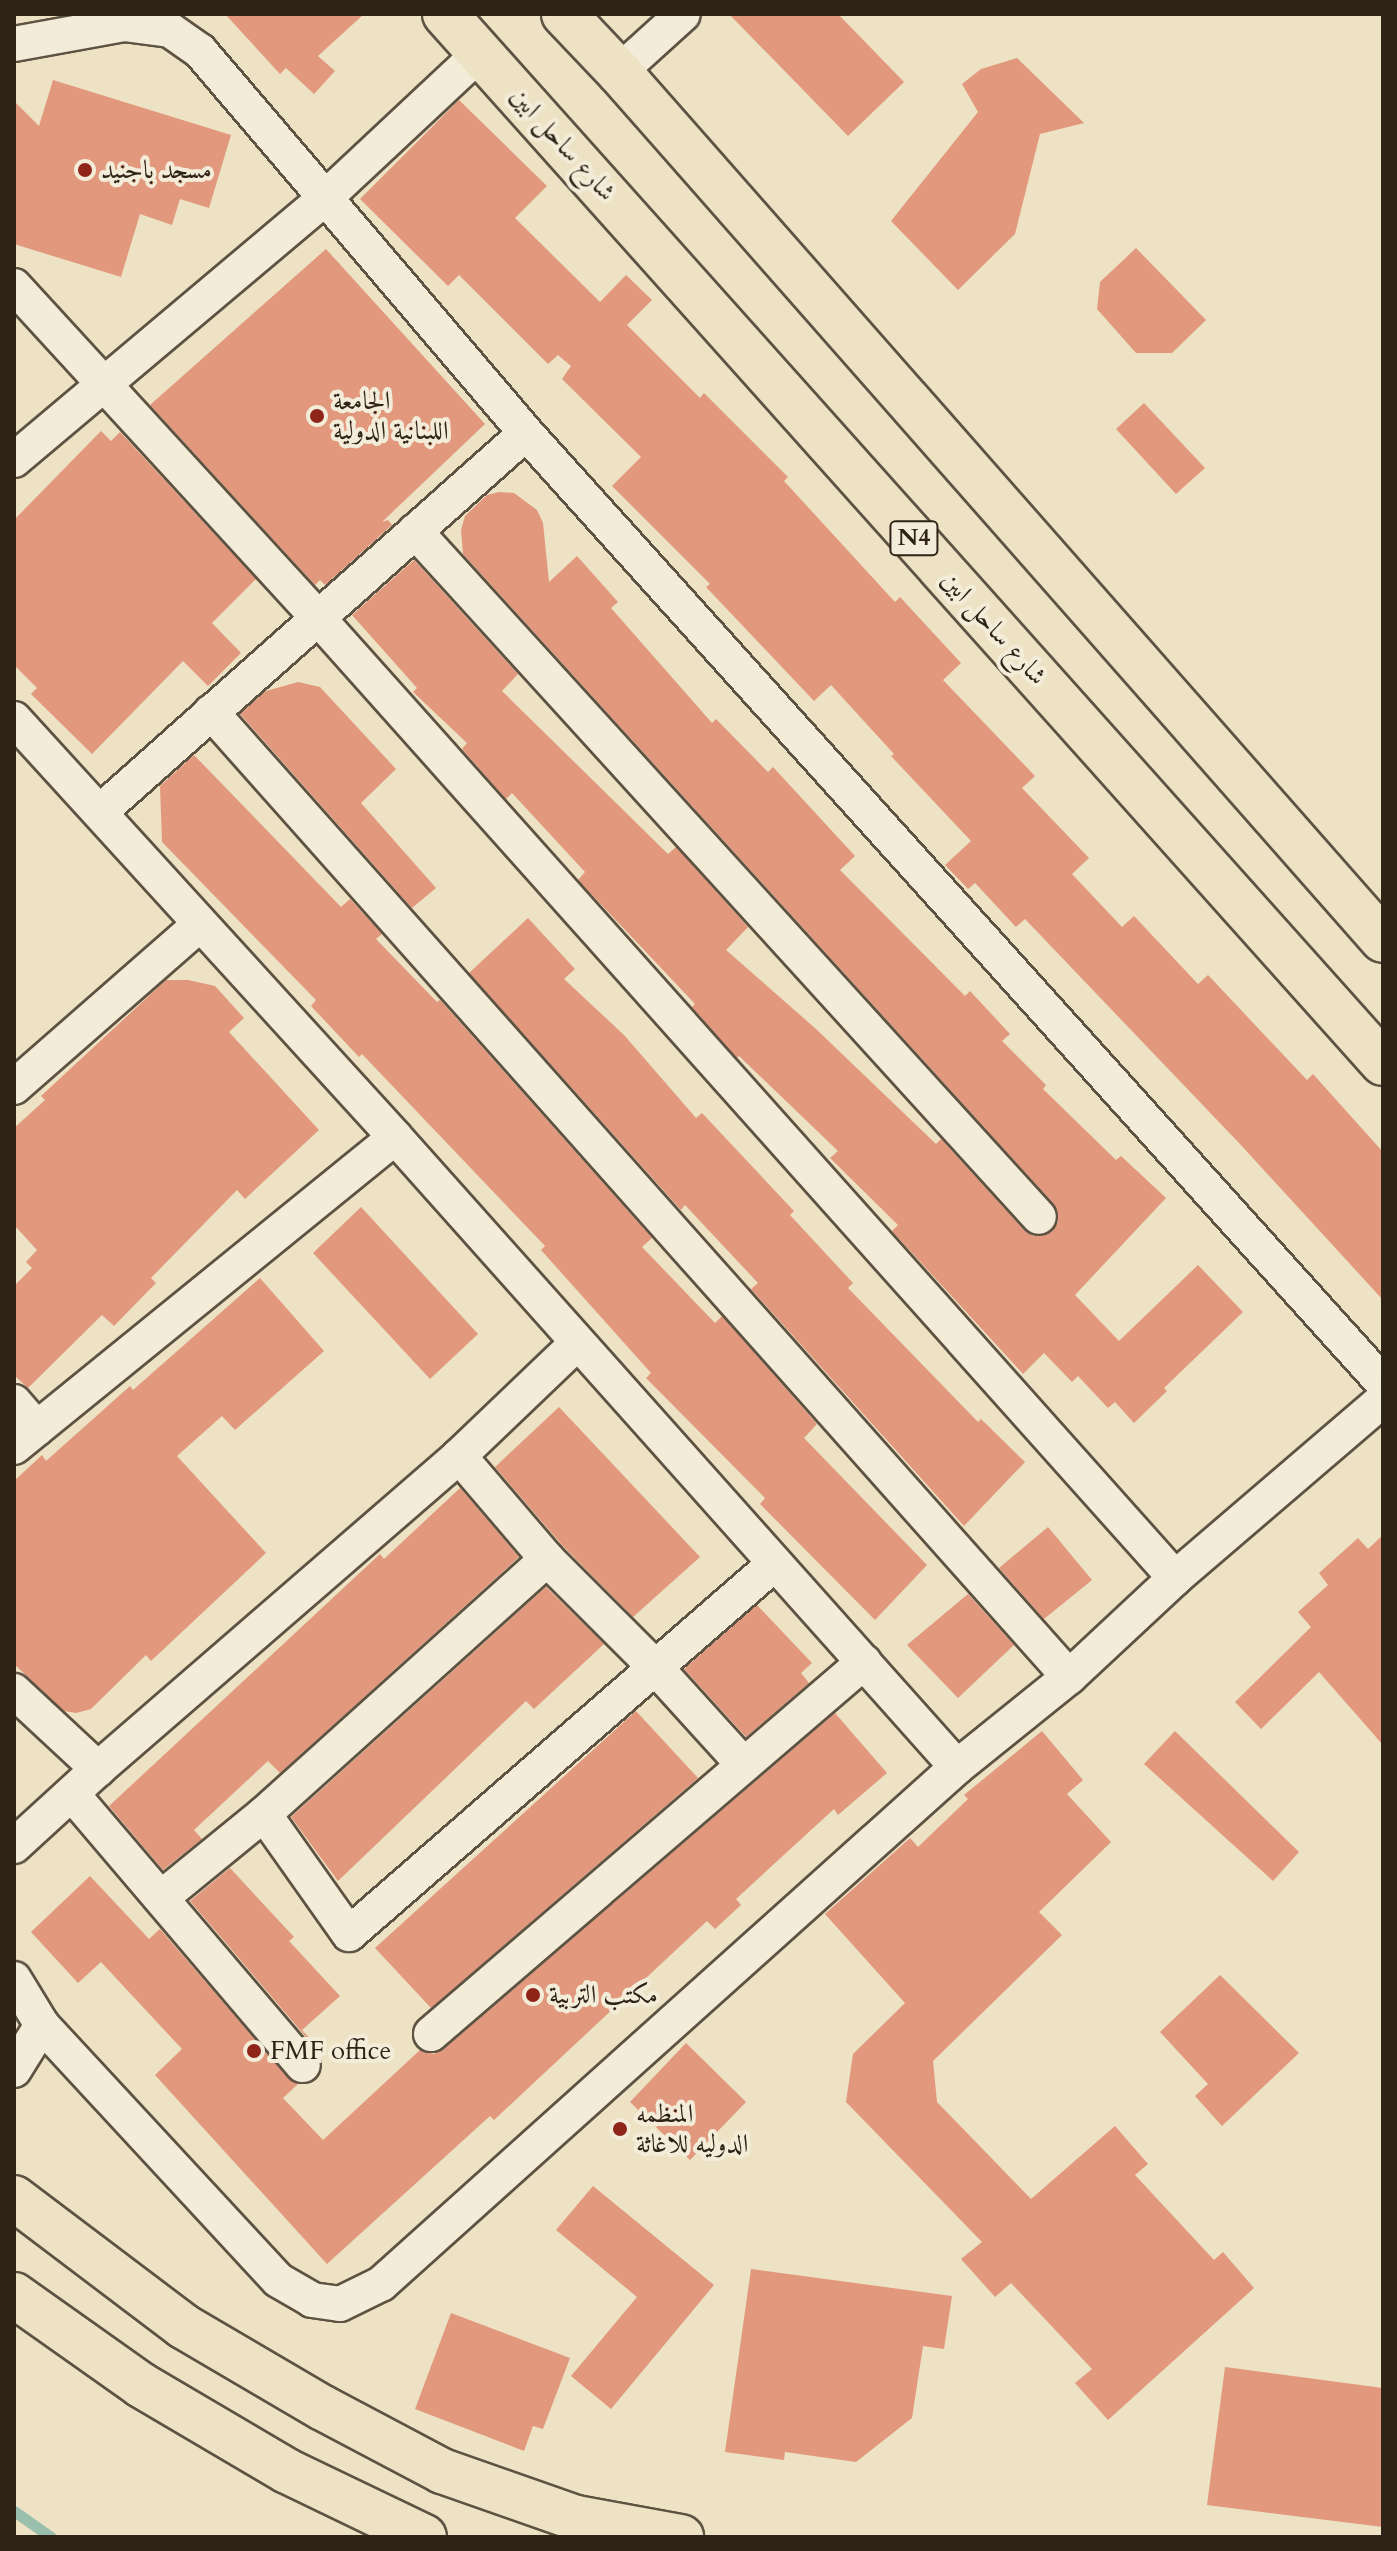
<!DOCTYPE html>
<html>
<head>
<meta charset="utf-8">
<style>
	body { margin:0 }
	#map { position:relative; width:1397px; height:2551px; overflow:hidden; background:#ede2c4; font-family:Cardo,Amiri,serif }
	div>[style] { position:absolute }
	.stream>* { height:11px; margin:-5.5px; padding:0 5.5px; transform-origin:5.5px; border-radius:5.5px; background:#9abfad }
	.building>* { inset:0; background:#e1987d }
	.roads { filter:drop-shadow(2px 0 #5e5242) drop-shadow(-2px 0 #5e5242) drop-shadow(0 2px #5e5242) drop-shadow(0 -2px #5e5242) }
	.street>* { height:34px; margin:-17px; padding:0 17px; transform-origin:17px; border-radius:17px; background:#f3ecd9 }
	.highway>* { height:44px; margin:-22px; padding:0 22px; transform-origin:22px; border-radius:22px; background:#ede2c4 }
	.dots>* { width:22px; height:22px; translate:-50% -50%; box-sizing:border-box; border:4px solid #f3ecd9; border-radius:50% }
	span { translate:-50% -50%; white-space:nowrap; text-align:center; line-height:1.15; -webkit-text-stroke:8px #f3ecd9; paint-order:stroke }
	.shield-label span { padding:2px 6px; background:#f3ecd9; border:2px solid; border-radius:6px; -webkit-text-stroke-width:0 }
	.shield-label { font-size:24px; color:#2f2216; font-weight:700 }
	.street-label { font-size:26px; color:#2f2216 }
	.poi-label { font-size:26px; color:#2f2216 }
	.left { translate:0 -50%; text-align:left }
	.frame { position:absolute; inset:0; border:16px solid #2f2216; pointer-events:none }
</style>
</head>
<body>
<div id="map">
	<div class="stream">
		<div style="left:14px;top:2511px;width:45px;rotate:35.1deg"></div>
	</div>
	<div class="building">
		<div style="clip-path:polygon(225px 14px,364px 14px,318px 56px,335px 71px,314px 94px,286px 68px,280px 74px)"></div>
		<div style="clip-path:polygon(729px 14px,838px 14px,904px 82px,848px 136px)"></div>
		<div style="clip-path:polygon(1017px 58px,1084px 123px,1040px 134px,1015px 234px,958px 290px,891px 221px,978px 112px,962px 84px,981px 69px)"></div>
		<div style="clip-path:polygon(53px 80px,231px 135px,209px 208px,180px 199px,172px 225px,140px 214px,121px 277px,14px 244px,14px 101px,39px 126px)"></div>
		<div style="clip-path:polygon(459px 100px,547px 186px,515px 218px,600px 302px,626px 275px,652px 300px,627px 325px,700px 398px,704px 393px,788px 477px,784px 481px,895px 602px,900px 597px,961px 663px,943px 680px,1035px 776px,1022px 788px,1089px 858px,1072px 874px,1122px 927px,1134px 916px,1198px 984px,1208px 975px,1307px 1080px,1313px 1074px,1383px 1152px,1383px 1300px,1239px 1143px,1025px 919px,1016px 927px,975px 883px,968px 889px,945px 865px,971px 841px,891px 756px,894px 754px,831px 685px,814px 701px,706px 587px,710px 584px,612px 486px,641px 457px,562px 379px,571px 366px,558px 355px,548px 364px,459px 275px,448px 286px,360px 199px)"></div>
		<div style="clip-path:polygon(1136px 248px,1206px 320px,1172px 353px,1136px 353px,1097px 309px,1100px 282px)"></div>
		<div style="clip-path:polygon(326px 249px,485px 424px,382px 522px,388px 520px,392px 525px,325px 585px,320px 580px,315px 585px,150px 405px)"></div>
		<div style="clip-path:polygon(1144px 403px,1205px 468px,1176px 494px,1116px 429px)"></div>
		<div style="clip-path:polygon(101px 431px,111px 441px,120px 432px,256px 579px,212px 623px,241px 653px,208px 686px,183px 661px,92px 754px,31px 694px,37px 688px,14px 665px,14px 520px)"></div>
		<div style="clip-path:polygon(499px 492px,514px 493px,537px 510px,543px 523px,549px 582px,577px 556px,618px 602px,611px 608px,712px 723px,716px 719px,768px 772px,773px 767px,855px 856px,840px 870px,965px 996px,970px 991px,1010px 1034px,1002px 1041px,1046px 1085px,1043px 1089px,1116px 1160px,1121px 1156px,1166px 1198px,1075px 1295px,1119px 1341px,1198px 1265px,1243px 1312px,1164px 1388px,1167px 1391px,1134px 1423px,1115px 1402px,1108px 1408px,1078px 1376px,1072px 1382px,1044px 1353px,1023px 1374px,892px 1231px,898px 1225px,830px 1158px,838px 1151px,739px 1056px,737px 1058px,692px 1007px,695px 1004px,578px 880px,585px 872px,512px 793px,506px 799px,462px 749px,467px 743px,413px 692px,417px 688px,352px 615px,414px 560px,518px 674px,502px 691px,668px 854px,676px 847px,748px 927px,726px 950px,816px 1029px,936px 1144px,941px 1139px,1024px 1230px,1034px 1236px,1052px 1232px,1058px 1222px,1054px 1204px,463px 554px,461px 530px,465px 516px,487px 495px)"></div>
		<div style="clip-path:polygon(298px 682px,320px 687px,396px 769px,361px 803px,436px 888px,412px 908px,240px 714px,266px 691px)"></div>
		<div style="clip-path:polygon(194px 755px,341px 907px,350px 899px,382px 934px,376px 939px,437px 1002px,440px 1000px,652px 1238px,642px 1247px,715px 1323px,722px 1316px,817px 1424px,804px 1438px,927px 1565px,875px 1620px,760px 1504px,765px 1498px,646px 1378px,651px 1373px,541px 1250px,545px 1246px,362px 1054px,359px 1057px,311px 1006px,316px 1000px,162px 842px,160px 786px)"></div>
		<div style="clip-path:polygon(528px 918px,575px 969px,564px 979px,624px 1035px,696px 1118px,702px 1113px,794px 1211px,790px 1215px,853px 1283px,848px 1288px,978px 1422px,981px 1419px,1025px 1462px,964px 1526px,751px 1289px,758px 1283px,685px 1205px,681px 1210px,469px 973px)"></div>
		<div style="clip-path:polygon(166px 980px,188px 980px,215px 986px,244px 1018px,229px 1032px,319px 1130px,245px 1199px,237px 1190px,151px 1278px,156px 1283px,114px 1326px,102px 1315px,28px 1388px,14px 1375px,14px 1286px,32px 1268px,26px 1262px,37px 1250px,14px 1225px,14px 1128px,45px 1100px,41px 1096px)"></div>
		<div style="clip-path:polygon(361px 1207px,478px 1334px,430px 1379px,313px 1253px)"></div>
		<div style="clip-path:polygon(260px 1278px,324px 1351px,235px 1430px,222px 1416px,177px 1456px,266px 1553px,151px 1661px,146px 1655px,91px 1709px,76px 1713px,64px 1711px,14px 1664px,14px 1481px,42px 1455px,46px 1461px,130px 1386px,133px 1390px)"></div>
		<div style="clip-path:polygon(559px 1407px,700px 1557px,633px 1617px,562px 1545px,495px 1467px)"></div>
		<div style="clip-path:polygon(460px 1488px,519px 1557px,280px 1773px,268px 1761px,194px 1830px,202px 1839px,163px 1870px,109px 1806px,380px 1554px,384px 1559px)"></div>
		<div style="clip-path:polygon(1048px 1527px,1092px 1580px,1044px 1619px,999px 1568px)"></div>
		<div style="clip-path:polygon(1383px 1535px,1383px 1745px,1319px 1672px,1261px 1729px,1235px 1702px,1311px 1627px,1298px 1612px,1328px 1585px,1319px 1573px,1358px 1538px,1368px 1549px)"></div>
		<div style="clip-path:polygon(546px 1587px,604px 1644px,534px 1709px,526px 1701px,338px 1881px,291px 1817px)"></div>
		<div style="clip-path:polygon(968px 1594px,1014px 1645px,958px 1698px,907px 1645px)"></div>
		<div style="clip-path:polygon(757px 1605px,812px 1663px,801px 1673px,809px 1683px,746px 1737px,684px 1669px)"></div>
		<div style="clip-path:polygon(636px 1711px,698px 1778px,431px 2008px,375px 1948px)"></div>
		<div style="clip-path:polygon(835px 1713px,887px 1773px,838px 1815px,834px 1809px,736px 1899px,741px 1905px,715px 1929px,707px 1921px,494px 2120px,490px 2116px,327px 2264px,155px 2075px,182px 2049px,101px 1962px,78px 1983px,31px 1932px,90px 1876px,149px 1939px,160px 1929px,288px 2078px,298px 2084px,283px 2098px,323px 2140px,420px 2050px,434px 2054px,444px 2049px)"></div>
		<div style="clip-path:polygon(1042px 1731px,1083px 1780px,1067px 1794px,1111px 1842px,1039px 1912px,1062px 1935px,933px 2061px,937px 2102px,1031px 2199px,1115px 2126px,1148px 2164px,1135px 2175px,1214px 2260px,1223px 2252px,1254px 2288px,1108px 2420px,1075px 2383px,1092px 2369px,1011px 2283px,995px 2297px,961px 2259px,982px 2242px,846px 2102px,853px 2054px,905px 2003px,825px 1914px,910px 1838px,918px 1847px,968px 1799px,964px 1795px)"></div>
		<div style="clip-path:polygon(1175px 1731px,1299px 1852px,1273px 1881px,1144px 1764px)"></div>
		<div style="clip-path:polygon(230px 1868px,294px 1937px,289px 1941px,340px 1996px,302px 2030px,320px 2049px,318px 2051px,190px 1901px)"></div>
		<div style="clip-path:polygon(1220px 1975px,1299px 2053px,1222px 2126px,1195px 2096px,1208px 2084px,1160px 2032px)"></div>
		<div style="clip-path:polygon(686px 2043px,746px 2102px,690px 2160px,630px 2102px)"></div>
		<div style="clip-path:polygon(593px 2186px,714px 2285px,611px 2409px,571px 2376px,637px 2297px,556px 2230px)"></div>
		<div style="clip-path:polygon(751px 2269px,952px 2296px,944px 2349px,923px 2346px,912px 2418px,856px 2462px,785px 2452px,784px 2460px,725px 2452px)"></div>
		<div style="clip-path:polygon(451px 2313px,570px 2358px,543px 2429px,533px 2426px,524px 2451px,415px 2409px)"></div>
		<div style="clip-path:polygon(1225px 2367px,1383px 2388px,1383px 2527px,1207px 2505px)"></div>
	</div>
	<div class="roads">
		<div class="street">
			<div style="left:14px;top:44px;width:112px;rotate:-10.3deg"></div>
			<div style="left:124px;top:24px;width:46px;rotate:7.4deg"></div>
			<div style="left:170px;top:30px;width:37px;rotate:35deg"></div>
			<div style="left:200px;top:51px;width:502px;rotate:49.52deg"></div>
			<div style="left:526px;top:433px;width:1279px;rotate:47.95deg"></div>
			<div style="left:619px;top:72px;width:86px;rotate:-42.2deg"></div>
			<div style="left:14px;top:286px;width:450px;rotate:47.5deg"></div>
			<div style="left:318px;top:618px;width:1287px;rotate:48.24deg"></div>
			<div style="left:14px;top:460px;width:405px;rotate:-40.1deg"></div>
			<div style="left:324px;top:199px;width:215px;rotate:-43.1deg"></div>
			<div style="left:415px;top:531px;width:927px;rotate:47.71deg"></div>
			<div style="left:211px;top:712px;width:1291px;rotate:48.36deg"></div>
			<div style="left:14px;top:719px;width:566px;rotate:47.65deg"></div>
			<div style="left:395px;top:1137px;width:844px;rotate:48.27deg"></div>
			<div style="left:100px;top:812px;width:570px;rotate:-41.66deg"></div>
			<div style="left:14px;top:1087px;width:247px;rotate:-41.2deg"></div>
			<div style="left:14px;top:1402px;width:35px;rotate:49deg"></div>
			<div style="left:14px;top:1447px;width:491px;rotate:-39.1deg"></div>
			<div style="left:459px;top:1456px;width:135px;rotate:49.5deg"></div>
			<div style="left:547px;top:1559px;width:153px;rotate:45deg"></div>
			<div style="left:655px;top:1667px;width:132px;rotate:47.8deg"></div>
			<div style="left:14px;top:1691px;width:115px;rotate:42.9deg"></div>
			<div style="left:72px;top:1794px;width:356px;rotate:49.6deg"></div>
			<div style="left:264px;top:1814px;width:147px;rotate:54.7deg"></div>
			<div style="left:349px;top:1934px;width:562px;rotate:-41.03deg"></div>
			<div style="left:14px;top:1846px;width:114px;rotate:-42.5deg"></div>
			<div style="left:98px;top:1769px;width:478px;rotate:-40.9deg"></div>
			<div style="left:459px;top:1456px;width:162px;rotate:-43.7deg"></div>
			<div style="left:161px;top:1898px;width:133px;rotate:-39.2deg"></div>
			<div style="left:264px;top:1814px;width:381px;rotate:-42deg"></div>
			<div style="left:14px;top:1979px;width:54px;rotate:58.7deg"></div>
			<div style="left:42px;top:2025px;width:347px;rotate:47.2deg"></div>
			<div style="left:278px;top:2280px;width:39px;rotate:30deg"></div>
			<div style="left:312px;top:2300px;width:28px;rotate:8deg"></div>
			<div style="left:340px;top:2304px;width:46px;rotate:-26deg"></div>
			<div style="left:381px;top:2284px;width:774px;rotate:-41.91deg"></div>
			<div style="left:957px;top:1767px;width:144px;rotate:-38.8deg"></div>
			<div style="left:1069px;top:1677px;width:145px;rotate:-43deg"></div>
			<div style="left:1175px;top:1578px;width:274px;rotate:-40.6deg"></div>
			<div style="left:431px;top:2034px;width:571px;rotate:-40.67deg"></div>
			<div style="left:14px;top:2070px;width:53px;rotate:-58.1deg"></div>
		</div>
		<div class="highway">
			<div style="left:445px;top:14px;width:1407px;rotate:48.2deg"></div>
			<div style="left:564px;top:14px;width:80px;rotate:46.5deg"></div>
			<div style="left:619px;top:72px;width:1156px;rotate:48.65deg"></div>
			<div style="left:14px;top:2198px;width:212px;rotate:37.1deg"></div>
			<div style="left:183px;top:2326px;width:162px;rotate:30.4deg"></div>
			<div style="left:323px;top:2408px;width:135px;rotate:27.9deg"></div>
			<div style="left:442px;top:2471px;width:142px;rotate:19.3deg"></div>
			<div style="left:576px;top:2518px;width:107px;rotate:10.3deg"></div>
			<div style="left:14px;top:2295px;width:156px;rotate:35.3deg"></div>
			<div style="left:141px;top:2385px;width:169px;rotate:30.5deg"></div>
			<div style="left:287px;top:2471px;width:152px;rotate:25.7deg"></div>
		</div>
	</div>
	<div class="dots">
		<div style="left:85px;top:170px;background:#8f2418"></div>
		<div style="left:317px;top:416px;background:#8f2418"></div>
		<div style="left:533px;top:1995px;background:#8f2418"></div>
		<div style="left:254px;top:2051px;background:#8f2418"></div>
		<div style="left:620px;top:2129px;background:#8f2418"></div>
	</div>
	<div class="shield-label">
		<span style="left:914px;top:538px">N4</span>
	</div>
	<div class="street-label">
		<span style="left:563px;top:144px;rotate:48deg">شارع ساحل ابين</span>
		<span style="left:994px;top:628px;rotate:48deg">شارع ساحل ابين</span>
	</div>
	<div class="poi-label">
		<span class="left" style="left:101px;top:170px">مسجد باجنيد</span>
		<span class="left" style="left:333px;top:416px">الجامعة<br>اللبنانية الدولية</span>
		<span class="left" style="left:549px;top:1995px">مكتب التربية</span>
		<span class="left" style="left:270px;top:2051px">FMF office</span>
		<span class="left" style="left:636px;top:2129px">المنظمه<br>الدوليه للاغاثة</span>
	</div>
	<div class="frame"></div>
</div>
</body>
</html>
